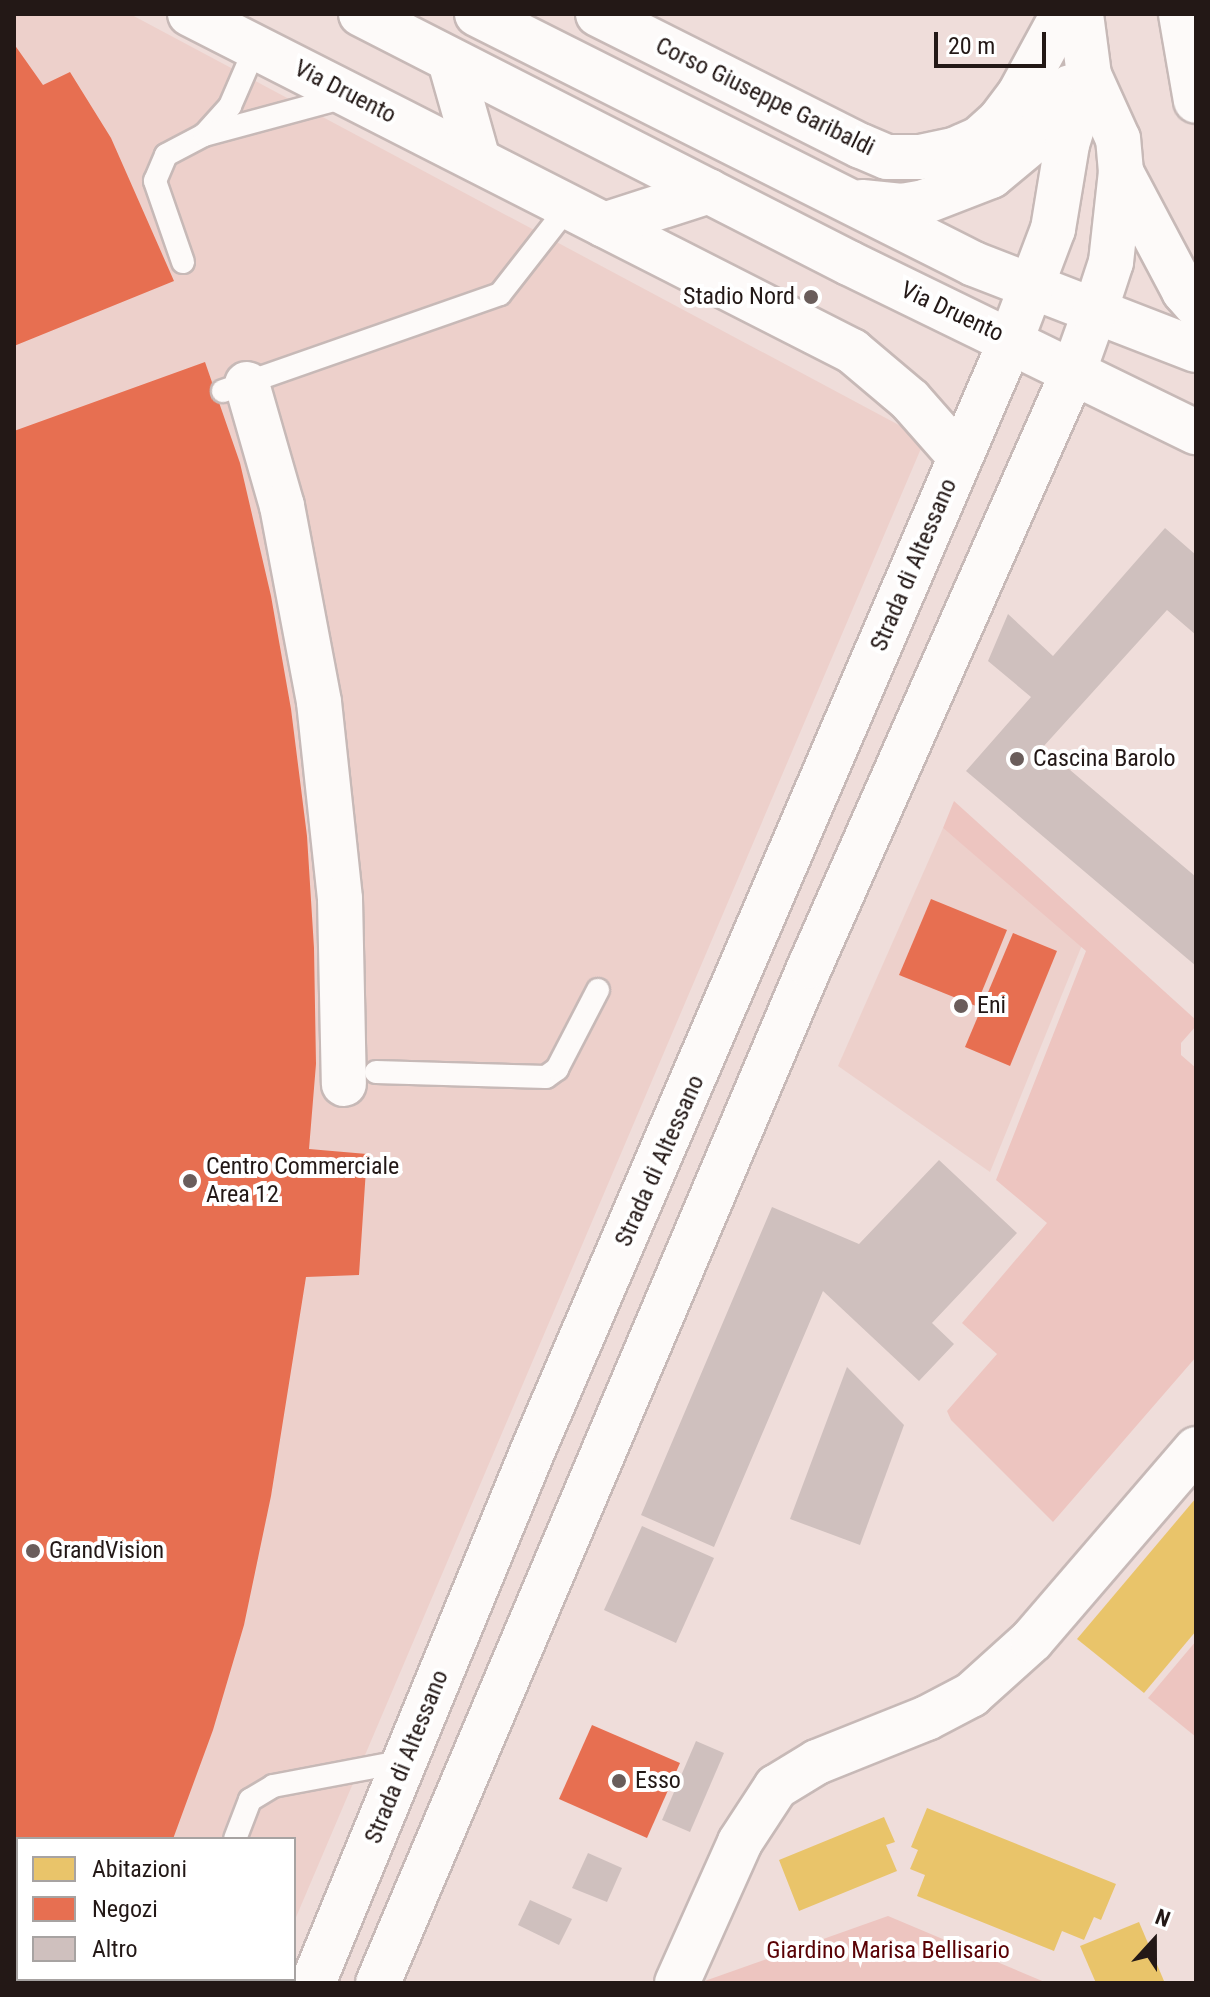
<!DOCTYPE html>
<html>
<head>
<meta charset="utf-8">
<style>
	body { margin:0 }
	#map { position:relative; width:1210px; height:1997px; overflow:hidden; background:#efddda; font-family:"Roboto Condensed",sans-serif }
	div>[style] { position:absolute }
	.built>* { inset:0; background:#edd0cb }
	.green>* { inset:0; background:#edc5c0 }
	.homes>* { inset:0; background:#e9c46a }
	.shops>* { inset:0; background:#e76f51 }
	.building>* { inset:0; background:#cfc0be }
	.roads { filter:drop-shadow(2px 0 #c7b9b7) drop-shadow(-2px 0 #c7b9b7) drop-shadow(0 2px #c7b9b7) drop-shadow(0 -2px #c7b9b7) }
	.lane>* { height:22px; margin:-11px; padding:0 11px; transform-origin:11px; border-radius:11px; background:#fdfaf9 }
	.street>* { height:44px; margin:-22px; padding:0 22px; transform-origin:22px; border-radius:22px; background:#fdfaf9 }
	.secondary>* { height:44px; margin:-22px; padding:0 22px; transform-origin:22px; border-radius:22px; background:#fdfaf9 }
	.dots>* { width:22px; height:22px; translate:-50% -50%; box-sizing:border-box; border:4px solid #fff; border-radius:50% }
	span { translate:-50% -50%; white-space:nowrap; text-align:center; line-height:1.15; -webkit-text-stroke:8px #fff; paint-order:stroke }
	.street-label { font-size:24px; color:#231816 }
	.poi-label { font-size:24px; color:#231816 }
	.right { translate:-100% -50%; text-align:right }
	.left { translate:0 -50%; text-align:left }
	.park-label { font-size:24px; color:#5a0205 }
	.frame { position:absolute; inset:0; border:16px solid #231816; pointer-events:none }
	.legend { position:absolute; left:16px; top:1837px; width:280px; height:144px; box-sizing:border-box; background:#fff; border:2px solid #a7a3a2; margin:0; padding:10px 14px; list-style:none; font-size:24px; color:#231816 }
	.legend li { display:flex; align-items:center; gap:16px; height:40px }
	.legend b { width:40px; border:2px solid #a7a3a2 }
	.north { position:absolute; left:1114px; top:1901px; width:80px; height:80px; -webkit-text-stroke:6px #fff; paint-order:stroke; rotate:21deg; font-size:22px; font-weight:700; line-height:32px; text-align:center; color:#231816 }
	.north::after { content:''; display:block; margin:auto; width:28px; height:36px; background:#231816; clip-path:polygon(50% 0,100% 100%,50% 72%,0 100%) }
	.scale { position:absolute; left:934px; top:32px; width:112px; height:36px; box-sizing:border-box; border:4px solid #231816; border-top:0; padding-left:10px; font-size:24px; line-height:28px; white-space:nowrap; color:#231816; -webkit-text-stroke:6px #fff; paint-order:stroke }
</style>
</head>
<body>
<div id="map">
	<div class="built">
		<div style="clip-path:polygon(14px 14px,130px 14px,925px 439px,294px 1922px,294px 1839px,18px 1839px,18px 1979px,270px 1979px,268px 1983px,14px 1983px)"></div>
		<div style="clip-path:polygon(943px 828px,1082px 945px,990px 1172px,838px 1066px)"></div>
	</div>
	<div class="green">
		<div style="clip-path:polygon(954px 801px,1196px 1020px,1196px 1026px,1181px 1043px,1181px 1055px,1196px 1068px,1196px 1357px,1053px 1522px,951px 1420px,947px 1411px,997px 1354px,962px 1323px,1047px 1223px,996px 1180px,1086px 951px,943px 828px)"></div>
		<div style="clip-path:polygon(1196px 1641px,1196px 1737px,1148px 1698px)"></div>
		<div style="clip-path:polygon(888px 1916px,1047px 1983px,699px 1983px)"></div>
	</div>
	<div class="homes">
		<div style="clip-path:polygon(1196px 1498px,1196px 1631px,1144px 1693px,1077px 1639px)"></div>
		<div style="clip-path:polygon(927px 1808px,1116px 1884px,1101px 1920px,1094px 1917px,1084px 1940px,1062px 1931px,1054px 1951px,917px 1896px,925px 1875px,910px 1869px,918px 1850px,911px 1847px)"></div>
		<div style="clip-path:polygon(884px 1817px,895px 1842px,886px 1845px,897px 1871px,799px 1911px,779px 1860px)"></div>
		<div style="clip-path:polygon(1139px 1922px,1164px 1981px,1096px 1983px,1080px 1946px)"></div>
	</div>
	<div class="shops">
		<div style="clip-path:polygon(14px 44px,43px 85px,70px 72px,111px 138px,174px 281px,14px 346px)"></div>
		<div style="clip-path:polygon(205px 362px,240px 463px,271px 596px,291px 709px,307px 836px,314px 948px,316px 1064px,309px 1149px,367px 1154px,359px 1275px,306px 1277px,271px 1496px,244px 1625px,213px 1730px,173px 1839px,18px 1839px,18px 1979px,112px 1979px,110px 1983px,14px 1983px,14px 431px)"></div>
		<div style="clip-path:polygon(931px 899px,1007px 930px,976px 1006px,899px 975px)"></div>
		<div style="clip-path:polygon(1013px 933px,1057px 951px,1010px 1066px,965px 1047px)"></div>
		<div style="clip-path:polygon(592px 1725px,680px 1763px,647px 1838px,559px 1799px)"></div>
	</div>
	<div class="building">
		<div style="clip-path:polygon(1165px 528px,1196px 555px,1196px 635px,1167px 610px,1043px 747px,1196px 877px,1196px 966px,966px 771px,1031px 697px,988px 661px,1008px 614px,1053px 656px)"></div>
		<div style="clip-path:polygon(939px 1160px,1017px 1233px,932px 1323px,954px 1344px,919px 1381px,823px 1291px,714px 1547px,641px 1515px,772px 1207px,859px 1244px)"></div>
		<div style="clip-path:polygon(847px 1367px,904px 1425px,860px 1545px,790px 1519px)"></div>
		<div style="clip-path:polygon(642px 1526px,714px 1558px,676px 1643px,604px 1610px)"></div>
		<div style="clip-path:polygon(696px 1741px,724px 1753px,690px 1832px,662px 1820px)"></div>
		<div style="clip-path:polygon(588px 1853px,622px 1868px,607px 1902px,572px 1888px)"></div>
		<div style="clip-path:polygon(530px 1900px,572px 1919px,559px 1945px,518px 1925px)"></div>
	</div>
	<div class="roads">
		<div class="lane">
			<div style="left:204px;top:135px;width:39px;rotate:-48deg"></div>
			<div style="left:230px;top:106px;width:65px;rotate:-66.6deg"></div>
			<div style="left:183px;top:262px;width:86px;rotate:-109.1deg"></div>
			<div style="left:155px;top:181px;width:28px;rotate:-67deg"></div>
			<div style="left:166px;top:155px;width:43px;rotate:-27.8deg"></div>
			<div style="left:204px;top:135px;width:150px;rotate:-15.1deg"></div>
			<div style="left:223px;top:391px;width:293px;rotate:-19.3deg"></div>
			<div style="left:500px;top:294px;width:110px;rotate:-52deg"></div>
			<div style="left:376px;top:1072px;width:170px;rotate:1.7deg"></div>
			<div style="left:546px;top:1077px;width:14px;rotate:-36deg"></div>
			<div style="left:557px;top:1069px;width:89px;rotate:-62.6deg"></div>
			<div style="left:235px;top:1839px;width:42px;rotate:-69deg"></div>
			<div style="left:250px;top:1800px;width:27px;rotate:-31deg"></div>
			<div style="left:273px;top:1786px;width:134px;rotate:-10.7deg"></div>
			<div style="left:178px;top:1983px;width:4px;rotate:-76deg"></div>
		</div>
		<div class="street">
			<div style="left:190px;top:14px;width:743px;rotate:26.98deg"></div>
			<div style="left:852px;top:351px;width:76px;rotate:40.2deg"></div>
			<div style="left:910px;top:400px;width:76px;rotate:48.7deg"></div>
			<div style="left:598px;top:14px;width:294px;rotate:26.7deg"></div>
			<div style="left:861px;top:146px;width:28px;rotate:23deg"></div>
			<div style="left:887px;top:157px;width:33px"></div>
			<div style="left:920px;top:157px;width:35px;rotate:-12deg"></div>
			<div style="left:954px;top:150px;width:27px;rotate:-24deg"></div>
			<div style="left:979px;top:139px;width:28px;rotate:-42deg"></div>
			<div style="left:1000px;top:120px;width:31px;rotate:-53deg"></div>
			<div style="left:1019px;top:95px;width:92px;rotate:-61.5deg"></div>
			<div style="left:1181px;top:14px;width:88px;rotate:80.2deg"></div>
			<div style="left:450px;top:61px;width:103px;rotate:74.2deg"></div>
			<div style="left:604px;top:225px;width:110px;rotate:-17.9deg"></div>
			<div style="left:247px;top:384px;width:127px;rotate:74deg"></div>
			<div style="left:282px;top:506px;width:199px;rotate:79.3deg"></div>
			<div style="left:319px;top:702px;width:198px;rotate:83.9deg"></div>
			<div style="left:340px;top:899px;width:185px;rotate:88.8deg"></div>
			<div style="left:677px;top:1983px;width:154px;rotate:-65.9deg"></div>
			<div style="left:740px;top:1842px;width:66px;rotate:-56.8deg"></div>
			<div style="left:776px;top:1787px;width:48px;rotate:-31.4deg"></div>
			<div style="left:817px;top:1762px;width:118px;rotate:-21.8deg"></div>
			<div style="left:927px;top:1718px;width:50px;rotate:-27.6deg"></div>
			<div style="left:971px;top:1695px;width:82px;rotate:-42deg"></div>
			<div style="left:1032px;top:1640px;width:252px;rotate:-49.3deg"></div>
		</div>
		<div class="secondary">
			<div style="left:361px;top:14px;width:548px;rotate:27.03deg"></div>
			<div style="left:849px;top:263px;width:386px;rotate:26deg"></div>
			<div style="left:477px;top:14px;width:556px;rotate:26.7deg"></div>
			<div style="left:974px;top:264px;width:238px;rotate:21.2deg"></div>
			<div style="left:1121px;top:172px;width:135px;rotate:62.1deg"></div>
			<div style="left:1184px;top:291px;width:18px;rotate:49deg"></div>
			<div style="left:862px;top:202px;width:40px;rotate:5.7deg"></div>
			<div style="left:902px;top:206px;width:22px;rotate:-10deg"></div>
			<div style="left:924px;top:202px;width:72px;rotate:-21.2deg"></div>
			<div style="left:991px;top:176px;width:61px;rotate:-39.7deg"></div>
			<div style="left:1038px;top:137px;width:59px;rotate:-57.4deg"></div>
			<div style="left:313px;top:1983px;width:577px;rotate:-67.57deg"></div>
			<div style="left:533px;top:1450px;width:1209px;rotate:-66.7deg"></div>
			<div style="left:1011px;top:340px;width:119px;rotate:-69.3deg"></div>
			<div style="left:1053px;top:229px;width:86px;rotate:-80.6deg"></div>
			<div style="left:1067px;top:144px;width:72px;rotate:-72.3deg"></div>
			<div style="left:378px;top:1983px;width:1105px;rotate:-66.99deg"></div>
			<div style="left:810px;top:966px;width:652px;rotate:-66.11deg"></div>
			<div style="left:1074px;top:370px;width:59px;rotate:-70.3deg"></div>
			<div style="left:1094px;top:314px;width:55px;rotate:-71.9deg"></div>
			<div style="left:1111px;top:262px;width:91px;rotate:-83.7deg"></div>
			<div style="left:1121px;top:172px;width:33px;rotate:-95deg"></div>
			<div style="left:1118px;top:139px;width:70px;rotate:-114.4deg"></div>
			<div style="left:1089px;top:75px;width:62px;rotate:-97.5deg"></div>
		</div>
	</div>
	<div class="dots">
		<div style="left:811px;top:297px;background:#6a5d5b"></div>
		<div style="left:1017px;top:759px;background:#6a5d5b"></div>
		<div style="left:961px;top:1006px;background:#6a5d5b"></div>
		<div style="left:190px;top:1181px;background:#6a5d5b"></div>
		<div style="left:33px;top:1551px;background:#6a5d5b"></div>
		<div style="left:619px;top:1781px;background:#6a5d5b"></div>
	</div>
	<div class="street-label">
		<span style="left:345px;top:92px;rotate:27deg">Via Druento</span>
		<span style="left:765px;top:97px;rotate:26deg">Corso Giuseppe Garibaldi</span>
		<span style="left:952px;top:312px;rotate:25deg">Via Druento</span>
		<span style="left:914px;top:565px;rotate:-67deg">Strada di Altessano</span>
		<span style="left:660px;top:1161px;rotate:-66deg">Strada di Altessano</span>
		<span style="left:407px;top:1757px;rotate:-68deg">Strada di Altessano</span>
	</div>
	<div class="poi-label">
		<span class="right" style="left:795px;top:297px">Stadio Nord</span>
		<span class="left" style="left:1033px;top:759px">Cascina Barolo</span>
		<span class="left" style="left:977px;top:1006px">Eni</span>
		<span class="left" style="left:206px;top:1181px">Centro Commerciale<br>Area 12</span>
		<span class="left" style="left:49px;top:1551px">GrandVision</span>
		<span class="left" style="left:635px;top:1781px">Esso</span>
	</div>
	<div class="park-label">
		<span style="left:888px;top:1951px">Giardino Marisa Bellisario</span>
	</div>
	<div class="frame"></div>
	<ul class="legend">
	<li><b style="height:22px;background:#e9c46a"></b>Abitazioni</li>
	<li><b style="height:22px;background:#e76f51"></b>Negozi</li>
	<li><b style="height:22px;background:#cfc0be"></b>Altro</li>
	</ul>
	<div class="north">N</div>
	<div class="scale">20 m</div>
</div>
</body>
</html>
